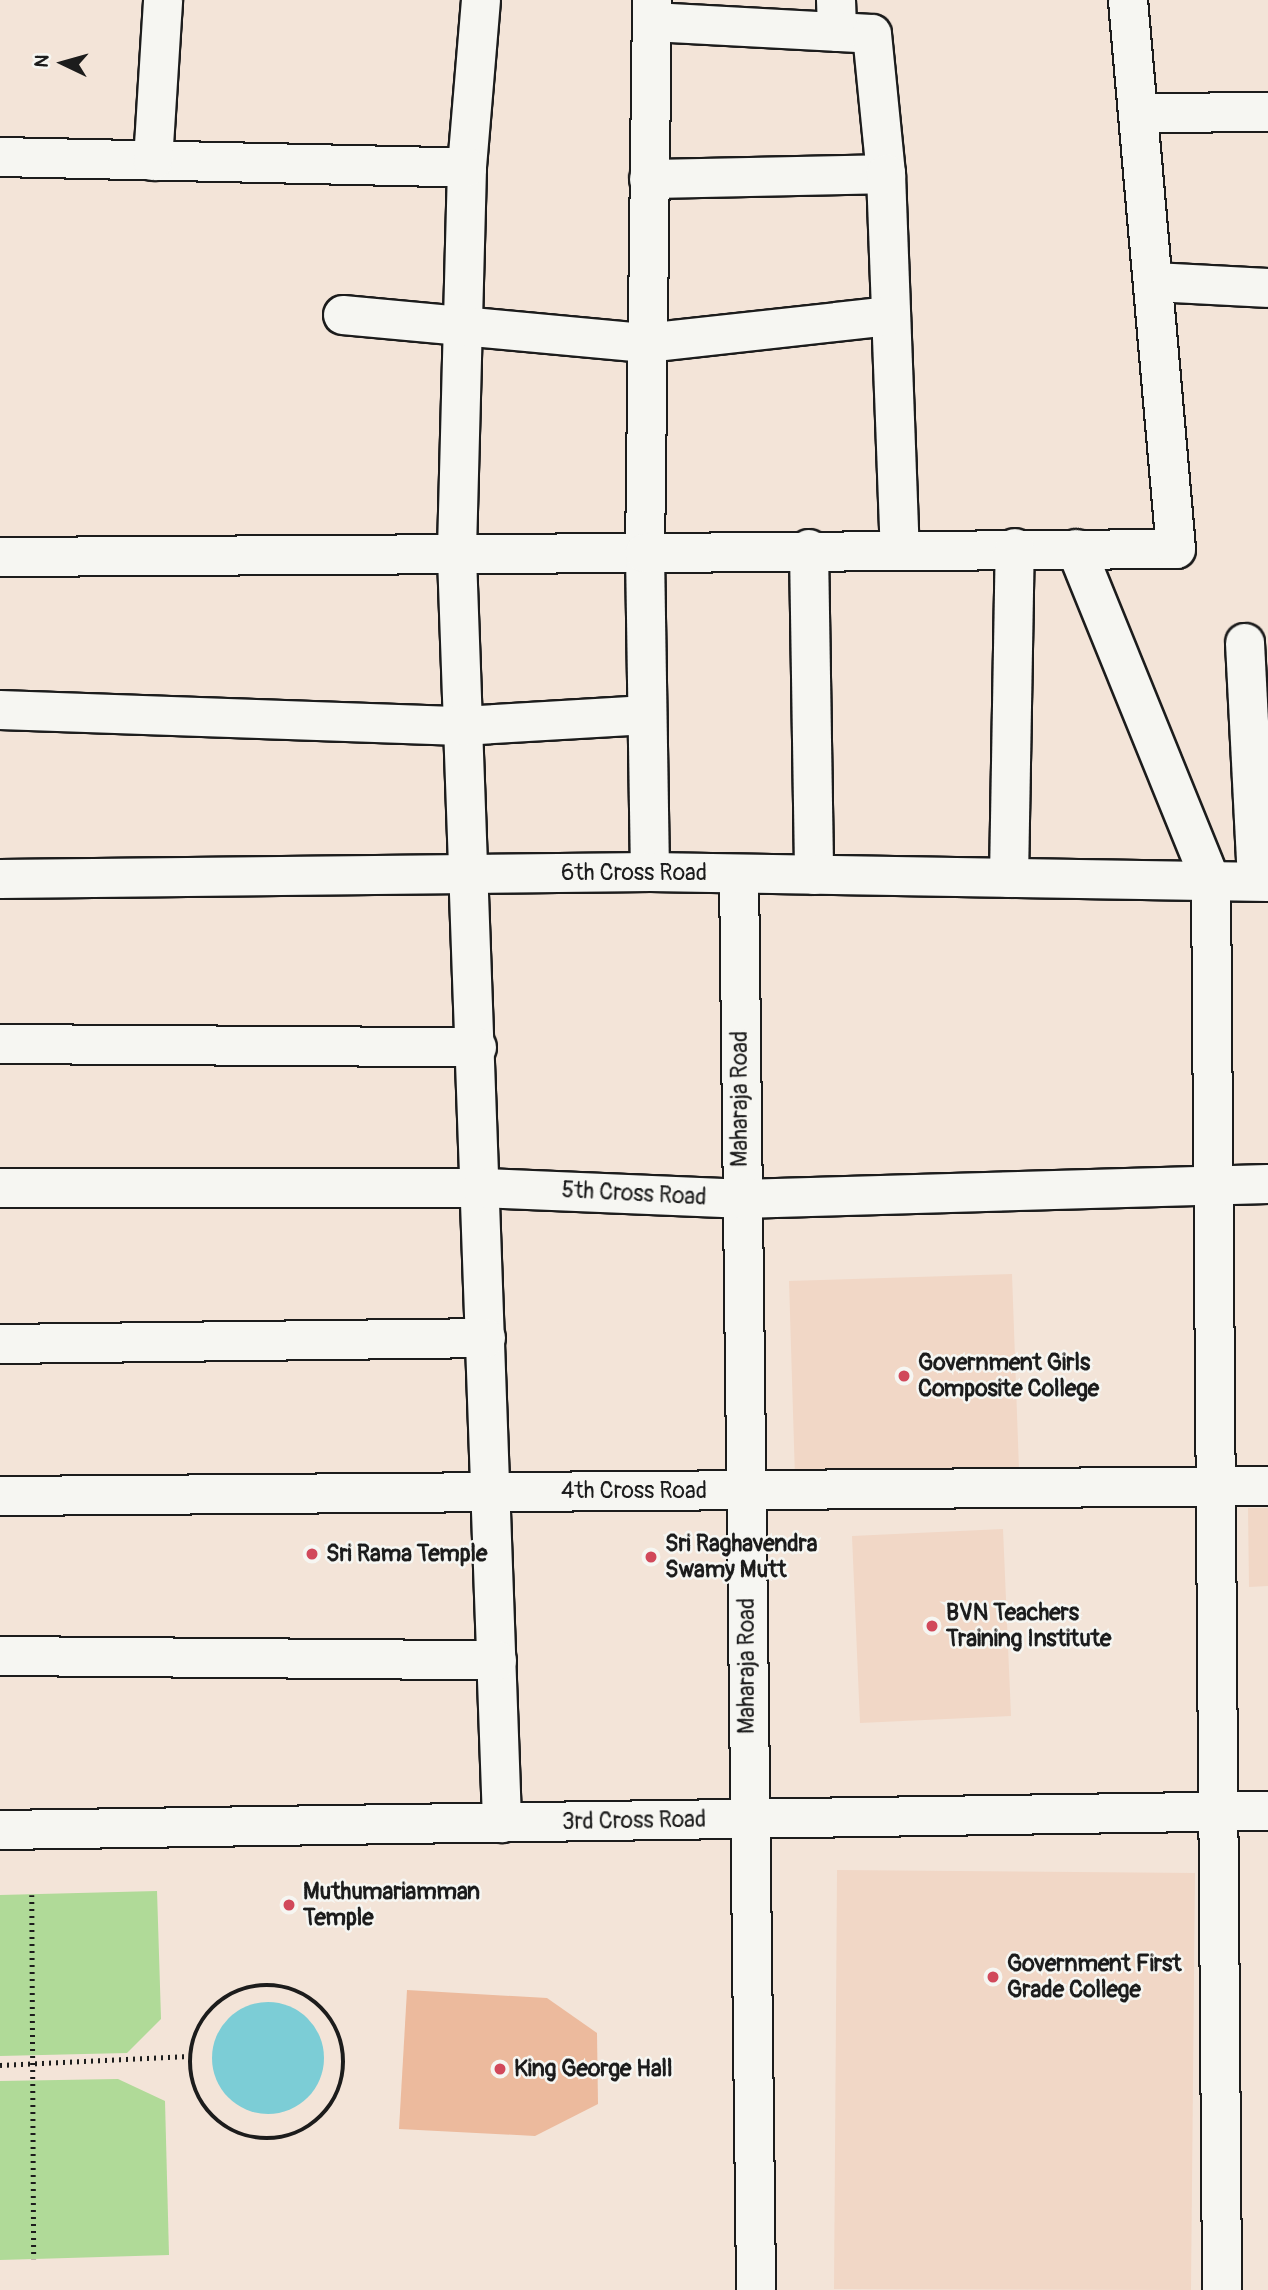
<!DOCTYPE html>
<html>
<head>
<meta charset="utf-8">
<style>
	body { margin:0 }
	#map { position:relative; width:1268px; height:2290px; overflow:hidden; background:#f3e4d8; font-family:Pangolin,sans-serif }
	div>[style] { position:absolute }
	.built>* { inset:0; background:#f1d7c6 }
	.green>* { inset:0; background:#b0da98 }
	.water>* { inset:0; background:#7ccdd6 }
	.round { border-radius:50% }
	.building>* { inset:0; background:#ecba9d }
	.path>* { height:4.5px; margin-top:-2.25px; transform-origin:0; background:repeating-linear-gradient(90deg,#1c1c1c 0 2px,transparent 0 7px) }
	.path>.ring { margin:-2.25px; padding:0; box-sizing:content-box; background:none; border:4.5px solid #1c1c1c; border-radius:50% }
	.roads { filter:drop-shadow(2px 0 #1c1c1c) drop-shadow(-2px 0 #1c1c1c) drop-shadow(0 2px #1c1c1c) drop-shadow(0 -2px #1c1c1c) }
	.minor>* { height:38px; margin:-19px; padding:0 19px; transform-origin:19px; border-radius:19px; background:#f6f6f2 }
	.dots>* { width:19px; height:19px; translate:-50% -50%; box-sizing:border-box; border:4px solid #f6f6f2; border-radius:50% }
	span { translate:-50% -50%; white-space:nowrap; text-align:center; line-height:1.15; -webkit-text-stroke:5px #f6f6f2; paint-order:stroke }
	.street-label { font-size:23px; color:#1c1c1c }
	.poi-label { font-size:23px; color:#1c1c1c; font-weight:700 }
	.left { translate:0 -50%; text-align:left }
	.north { position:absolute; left:28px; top:28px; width:70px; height:70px; -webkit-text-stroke:5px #f6f6f2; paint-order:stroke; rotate:275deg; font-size:19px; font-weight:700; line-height:28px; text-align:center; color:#1c1c1c }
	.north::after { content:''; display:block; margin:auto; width:24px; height:32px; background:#1c1c1c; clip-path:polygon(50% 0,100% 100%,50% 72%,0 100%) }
</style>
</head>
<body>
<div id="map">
	<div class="built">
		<div style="clip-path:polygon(1012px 1274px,1019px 1470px,795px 1478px,789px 1281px)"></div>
		<div style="clip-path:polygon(1248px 1508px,1268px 1508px,1268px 1586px,1249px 1587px)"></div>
		<div style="clip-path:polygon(1003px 1529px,1011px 1716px,860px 1723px,852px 1536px)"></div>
		<div style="clip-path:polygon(837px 1870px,1195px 1873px,1191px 2290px,834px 2289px)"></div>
	</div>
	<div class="green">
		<div style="clip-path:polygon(157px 1891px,161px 2019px,127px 2053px,0 2056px,0 1895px)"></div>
		<div style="clip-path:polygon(118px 2079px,165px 2101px,169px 2255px,0 2260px,0 2081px)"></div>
	</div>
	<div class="water">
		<div class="round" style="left:212px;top:2002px;width:112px;height:112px"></div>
	</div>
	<div class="building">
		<div style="clip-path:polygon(407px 1990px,547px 1998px,597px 2033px,598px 2104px,535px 2136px,399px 2129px)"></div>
	</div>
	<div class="path">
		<div style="left:32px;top:1895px;width:364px;rotate:89.7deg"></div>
		<div class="ring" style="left:190px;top:1985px;width:149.5px;height:149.5px"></div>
		<div style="left:0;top:2065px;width:189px;rotate:-2.7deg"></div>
	</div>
	<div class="roads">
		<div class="minor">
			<div style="left:481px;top:0;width:169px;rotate:94.8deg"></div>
			<div style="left:467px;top:168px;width:389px;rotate:91.5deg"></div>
			<div style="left:457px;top:557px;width:1267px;rotate:87.96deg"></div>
			<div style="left:836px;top:0;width:32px;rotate:88deg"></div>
			<div style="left:652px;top:22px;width:220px;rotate:3.1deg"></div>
			<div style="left:872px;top:34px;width:141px;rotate:84.3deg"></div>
			<div style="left:1140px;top:113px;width:128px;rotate:-0.4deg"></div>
			<div style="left:0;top:157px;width:467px;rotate:1.3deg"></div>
			<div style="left:153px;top:161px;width:161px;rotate:-86.4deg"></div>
			<div style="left:649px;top:179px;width:237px;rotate:-1.2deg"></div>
			<div style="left:886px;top:174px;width:373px;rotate:87.9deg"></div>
			<div style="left:1154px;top:282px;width:114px;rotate:3deg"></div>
			<div style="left:343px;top:315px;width:304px;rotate:5.3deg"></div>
			<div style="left:646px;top:343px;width:244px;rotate:-6.3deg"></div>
			<div style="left:809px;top:549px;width:326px;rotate:89.1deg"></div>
			<div style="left:1076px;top:549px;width:358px;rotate:67.9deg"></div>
			<div style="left:1211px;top:881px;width:1409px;rotate:89.55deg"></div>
			<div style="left:0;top:557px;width:645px;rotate:-0.36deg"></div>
			<div style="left:645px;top:553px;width:553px;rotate:-89.27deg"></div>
			<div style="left:1245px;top:643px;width:238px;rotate:87.1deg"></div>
			<div style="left:0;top:710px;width:462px;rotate:2deg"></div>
			<div style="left:462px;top:726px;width:185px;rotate:-3.4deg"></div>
			<div style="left:650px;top:872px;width:319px;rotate:-90.9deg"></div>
			<div style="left:645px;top:553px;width:531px;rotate:-0.43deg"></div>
			<div style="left:1176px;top:549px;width:551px;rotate:-95deg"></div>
			<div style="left:739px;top:874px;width:1416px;rotate:89.31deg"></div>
			<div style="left:1009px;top:878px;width:330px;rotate:-89deg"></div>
			<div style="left:0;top:879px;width:650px;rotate:-0.62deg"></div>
			<div style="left:650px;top:872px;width:618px;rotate:0.93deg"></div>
			<div style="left:0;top:1044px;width:477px;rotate:0.4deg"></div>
			<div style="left:0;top:1188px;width:482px"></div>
			<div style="left:482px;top:1188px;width:259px;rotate:2.4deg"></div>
			<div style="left:741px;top:1199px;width:527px;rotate:-1.63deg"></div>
			<div style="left:0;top:1344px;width:486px;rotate:-0.7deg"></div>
			<div style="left:0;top:1496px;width:1268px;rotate:-0.45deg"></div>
			<div style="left:0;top:1656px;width:497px;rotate:0.5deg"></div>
			<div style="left:0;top:1830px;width:1268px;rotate:-0.86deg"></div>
		</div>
	</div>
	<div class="dots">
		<div style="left:904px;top:1376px;background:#d1495b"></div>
		<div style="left:312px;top:1554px;background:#d1495b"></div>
		<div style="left:651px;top:1557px;background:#d1495b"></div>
		<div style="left:932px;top:1626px;background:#d1495b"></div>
		<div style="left:289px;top:1905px;background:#d1495b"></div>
		<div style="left:993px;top:1977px;background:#d1495b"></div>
		<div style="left:500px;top:2069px;background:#d1495b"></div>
	</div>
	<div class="street-label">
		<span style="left:634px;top:873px">6th Cross Road</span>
		<span style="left:740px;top:1099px;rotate:-90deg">Maharaja Road</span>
		<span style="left:634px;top:1194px;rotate:3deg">5th Cross Road</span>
		<span style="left:634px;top:1491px">4th Cross Road</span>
		<span style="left:747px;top:1666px;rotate:-90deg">Maharaja Road</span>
		<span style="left:634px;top:1821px;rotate:-1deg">3rd Cross Road</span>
	</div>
	<div class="poi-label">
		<span class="left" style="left:918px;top:1376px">Government Girls<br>Composite College</span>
		<span class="left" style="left:665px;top:1557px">Sri Raghavendra<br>Swamy Mutt</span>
		<span class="left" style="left:326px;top:1554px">Sri Rama Temple</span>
		<span class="left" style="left:946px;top:1626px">BVN Teachers<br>Training Institute</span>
		<span class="left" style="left:303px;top:1905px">Muthumariamman<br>Temple</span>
		<span class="left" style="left:1007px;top:1977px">Government First<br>Grade College</span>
		<span class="left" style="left:514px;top:2069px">King George Hall</span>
	</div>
	<div class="north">N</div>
</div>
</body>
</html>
